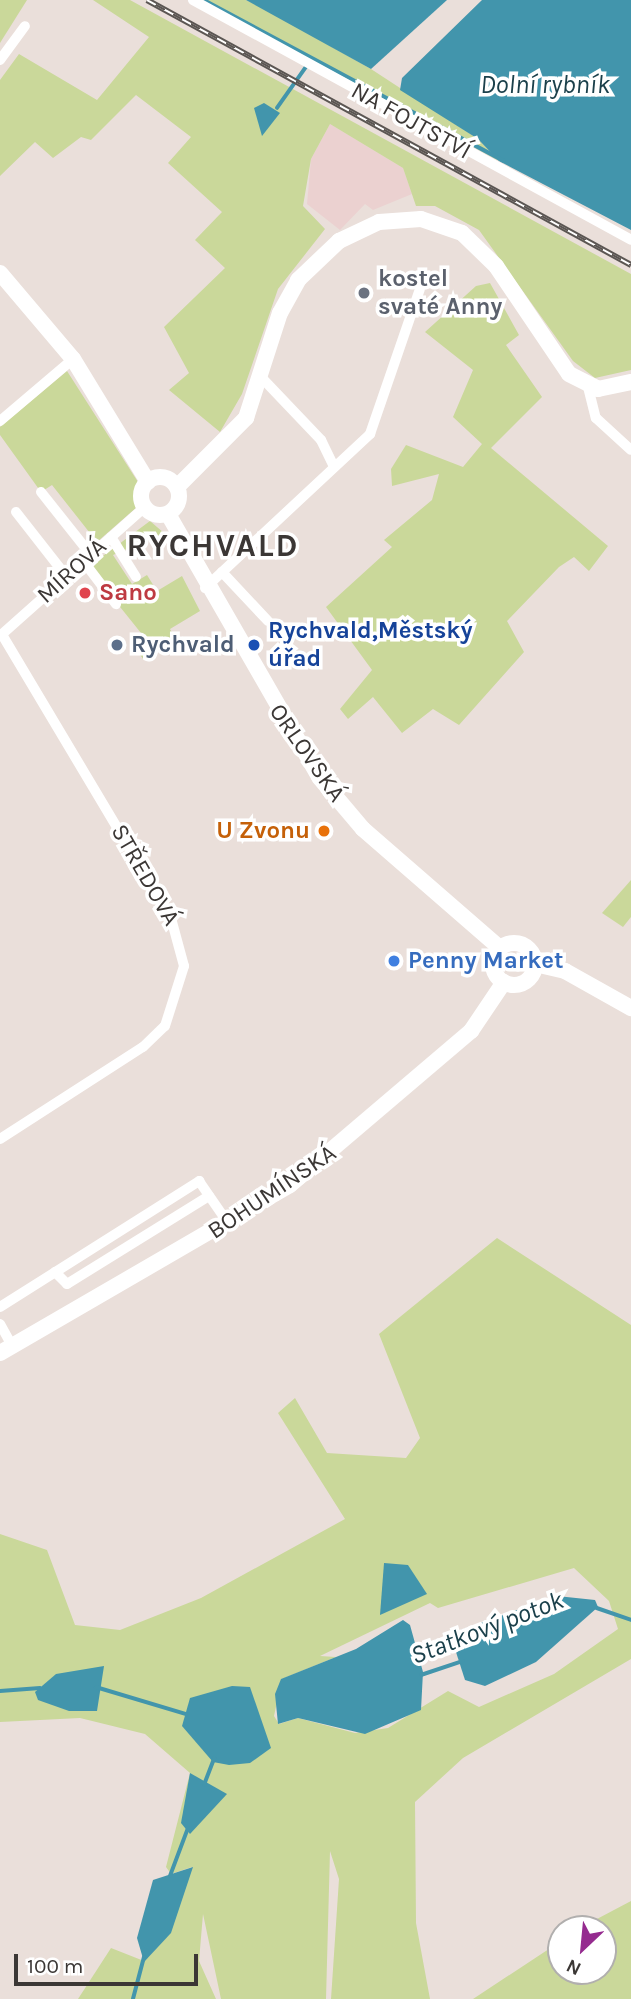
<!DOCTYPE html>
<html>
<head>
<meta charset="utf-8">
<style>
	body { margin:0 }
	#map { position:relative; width:631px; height:1999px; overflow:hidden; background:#eadfda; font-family:Karla,sans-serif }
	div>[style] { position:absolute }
	.industrial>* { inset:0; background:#ebd1d0 }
	.green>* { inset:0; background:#cad89a }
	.water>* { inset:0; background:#4295ac }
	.stream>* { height:3.5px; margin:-1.75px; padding:0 1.75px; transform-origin:1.75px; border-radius:1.75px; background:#4295ac }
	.street>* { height:10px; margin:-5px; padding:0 5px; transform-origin:5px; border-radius:5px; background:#fff }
	.secondary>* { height:16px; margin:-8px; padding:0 8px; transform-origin:8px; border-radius:8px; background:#fff }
	.secondary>.ring { margin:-8px; padding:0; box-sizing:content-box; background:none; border:16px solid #fff; border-radius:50% }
	.rail>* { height:6px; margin-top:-3px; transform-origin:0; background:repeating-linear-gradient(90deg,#fff 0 10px,#5b5653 0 20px); box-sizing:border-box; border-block:2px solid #5b5653 }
	.dots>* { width:19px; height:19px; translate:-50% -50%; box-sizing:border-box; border:4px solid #fff; border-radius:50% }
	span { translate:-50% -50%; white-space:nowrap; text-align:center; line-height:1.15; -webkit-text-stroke:7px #fff; paint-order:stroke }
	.street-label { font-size:24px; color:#3b3735 }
	.worship-label { font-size:24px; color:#5b616d; font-weight:700 }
	.left { translate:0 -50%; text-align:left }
	.health-label { font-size:24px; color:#be3a42; font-weight:700 }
	.transit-label { font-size:24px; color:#164399; font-weight:700 }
	.service-label { font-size:24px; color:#4e5e75; font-weight:700 }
	.food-label { font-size:24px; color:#c56008; font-weight:700 }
	.right { translate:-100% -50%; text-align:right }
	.shop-label { font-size:24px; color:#366cbe; font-weight:700 }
	.water-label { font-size:26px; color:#1b404b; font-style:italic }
	.district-label { font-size:32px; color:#3b3735; font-weight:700; letter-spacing:2px }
	.north { position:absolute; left:547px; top:1915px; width:70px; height:70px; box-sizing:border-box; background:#fff; border:2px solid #b1afae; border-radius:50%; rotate:206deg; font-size:19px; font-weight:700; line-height:28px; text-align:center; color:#3b3735 }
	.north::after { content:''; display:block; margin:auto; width:24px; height:32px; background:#952b8f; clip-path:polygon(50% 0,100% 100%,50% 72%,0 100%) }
	.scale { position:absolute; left:14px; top:1954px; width:184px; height:32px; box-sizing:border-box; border:4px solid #3b3735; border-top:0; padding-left:9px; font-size:21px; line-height:24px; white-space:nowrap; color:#3b3735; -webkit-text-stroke:5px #fff; paint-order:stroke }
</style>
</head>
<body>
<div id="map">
	<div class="industrial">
		<div style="clip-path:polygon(330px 124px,403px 168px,412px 194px,373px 210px,365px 204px,340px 230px,307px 204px,311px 159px)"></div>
	</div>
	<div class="green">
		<div style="clip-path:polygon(0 0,27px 0,0 43px)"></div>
		<div style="clip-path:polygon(93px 0,130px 0,631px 274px,631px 370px,595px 378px,573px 361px,479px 230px,435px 206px,416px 206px,403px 168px,330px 124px,311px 159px,303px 206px,325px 229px,278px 289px,242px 394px,220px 432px,169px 390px,189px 373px,164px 327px,225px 268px,195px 240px,222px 212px,168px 163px,191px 137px,136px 95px,91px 140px,81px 137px,53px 158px,35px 142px,0 176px,0 80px,19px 54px,97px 100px,149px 37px)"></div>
		<div style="clip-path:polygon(204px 0,246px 0,265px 9px,371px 69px,478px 139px,499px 161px)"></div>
		<div style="clip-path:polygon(490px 283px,519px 335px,506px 345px,542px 397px,491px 448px,608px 546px,589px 571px,574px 557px,559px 567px,507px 621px,524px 652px,459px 725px,433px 709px,402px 733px,373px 697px,348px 719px,340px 709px,372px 670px,326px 607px,392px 547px,384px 540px,432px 500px,439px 474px,392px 486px,391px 469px,406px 445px,463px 467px,482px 444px,453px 417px,473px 370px,425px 332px,476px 286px)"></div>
		<div style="clip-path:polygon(67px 371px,138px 482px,137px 507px,97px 542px,52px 485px,41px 492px,0 435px,0 427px)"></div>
		<div style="clip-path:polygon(150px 521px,164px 533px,113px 555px,132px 584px,147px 575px,157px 591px,182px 576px,200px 611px,170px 629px,176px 640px,144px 660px,134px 647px,145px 638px,88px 567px)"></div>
		<div style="clip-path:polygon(631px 880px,631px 917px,623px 927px,602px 913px)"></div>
		<div style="clip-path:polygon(evenodd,497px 1238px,631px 1325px,631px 1659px,463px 1758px,415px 1802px,416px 1923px,430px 1999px,331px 1999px,339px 1879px,330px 1851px,326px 1999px,221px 1999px,203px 1914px,199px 1961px,216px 1999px,78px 1999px,111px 1948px,144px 1961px,192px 1867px,171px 1874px,166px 1867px,190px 1773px,145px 1734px,80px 1718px,0 1722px,0 1534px,47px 1550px,75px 1625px,120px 1630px,201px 1598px,345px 1519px,278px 1413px,295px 1398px,327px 1453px,406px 1458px,420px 1438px,379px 1334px,497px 1238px,574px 1568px,609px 1601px,618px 1629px,554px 1674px,479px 1707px,448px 1691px,388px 1728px,355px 1733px,298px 1718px,279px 1724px,274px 1716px,282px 1679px,336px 1657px,320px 1656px,430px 1603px,438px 1608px,574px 1568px)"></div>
		<div style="clip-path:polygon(631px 1901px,631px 1999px,473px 1999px,561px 1941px,561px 1971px,603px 1971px,603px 1929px,578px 1929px)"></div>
	</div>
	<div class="water">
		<div style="clip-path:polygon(246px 0,447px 0,371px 69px)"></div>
		<div style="clip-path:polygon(482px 0,631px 0,631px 230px,499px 161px,478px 139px,400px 90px,402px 78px)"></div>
		<div style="clip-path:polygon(264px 103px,280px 113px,262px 136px,254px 108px)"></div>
		<div style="clip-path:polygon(384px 1563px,408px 1565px,427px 1594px,380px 1615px)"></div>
		<div style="clip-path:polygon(557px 1596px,595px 1600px,598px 1607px,536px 1662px,485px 1686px,465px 1680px,455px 1649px,458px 1631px)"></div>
		<div style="clip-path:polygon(403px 1620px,410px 1625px,423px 1672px,421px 1710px,365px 1734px,298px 1718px,278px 1724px,275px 1694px,281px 1679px,356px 1649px)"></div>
		<div style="clip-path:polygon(104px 1666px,97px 1711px,69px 1711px,38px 1700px,35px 1692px,56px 1674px)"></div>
		<div style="clip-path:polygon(232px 1686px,250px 1687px,271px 1748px,250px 1763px,229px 1765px,213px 1762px,182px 1726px,190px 1698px)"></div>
		<div style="clip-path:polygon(190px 1773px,227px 1794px,190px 1834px,181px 1823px)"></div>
		<div style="clip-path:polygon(193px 1867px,171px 1933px,144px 1962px,137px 1938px,153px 1880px)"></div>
	</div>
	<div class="stream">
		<div style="left:204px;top:0;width:340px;rotate:28.2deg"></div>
		<div style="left:277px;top:108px;width:54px;rotate:-54.8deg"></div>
		<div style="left:597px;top:1608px;width:36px;rotate:19deg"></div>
		<div style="left:421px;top:1675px;width:44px;rotate:-18.4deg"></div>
		<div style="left:96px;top:1687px;width:94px;rotate:16.7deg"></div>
		<div style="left:0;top:1691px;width:40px;rotate:-4.3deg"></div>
		<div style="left:204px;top:1785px;width:28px;rotate:-69deg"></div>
		<div style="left:170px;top:1876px;width:51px;rotate:-69.4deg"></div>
		<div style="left:133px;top:1999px;width:43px;rotate:-75.3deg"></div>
	</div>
	<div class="street">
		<div style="left:193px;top:0;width:499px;rotate:28.7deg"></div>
		<div style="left:0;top:60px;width:42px;rotate:-53.7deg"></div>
		<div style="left:262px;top:378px;width:86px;rotate:46.4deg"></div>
		<div style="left:321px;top:440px;width:30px;rotate:64deg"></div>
		<div style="left:588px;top:387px;width:32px;rotate:76deg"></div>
		<div style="left:596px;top:418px;width:47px;rotate:42.4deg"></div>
		<div style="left:0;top:421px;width:96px;rotate:-40.3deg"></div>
		<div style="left:41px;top:492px;width:80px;rotate:51.6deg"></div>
		<div style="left:16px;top:512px;width:83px;rotate:51.9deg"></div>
		<div style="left:111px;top:537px;width:47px;rotate:58deg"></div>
		<div style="left:84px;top:562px;width:53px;rotate:52.7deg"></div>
		<div style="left:222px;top:572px;width:67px;rotate:46.8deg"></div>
		<div style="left:205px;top:588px;width:226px;rotate:-43deg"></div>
		<div style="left:370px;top:434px;width:153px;rotate:-71deg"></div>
		<div style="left:0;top:636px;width:194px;rotate:-41.7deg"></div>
		<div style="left:0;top:1139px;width:170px;rotate:-32.8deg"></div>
		<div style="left:143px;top:1047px;width:30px;rotate:-44deg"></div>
		<div style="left:165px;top:1026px;width:63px;rotate:-72.4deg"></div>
		<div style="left:184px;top:966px;width:50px;rotate:-105.2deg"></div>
		<div style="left:171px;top:918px;width:330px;rotate:-120.8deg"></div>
		<div style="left:55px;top:1272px;width:17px;rotate:45deg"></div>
		<div style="left:67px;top:1284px;width:167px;rotate:-31.8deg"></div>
		<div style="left:0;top:1307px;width:236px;rotate:-32.3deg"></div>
		<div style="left:199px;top:1181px;width:51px;rotate:55.4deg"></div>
		<div style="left:0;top:1324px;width:25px;rotate:61deg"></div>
	</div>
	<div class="secondary">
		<div style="left:0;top:273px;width:113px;rotate:49.7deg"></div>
		<div style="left:73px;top:359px;width:144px;rotate:58.6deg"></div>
		<div class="ring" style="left:141px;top:477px;width:22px;height:22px"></div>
		<div style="left:177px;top:487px;width:98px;rotate:-45deg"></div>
		<div style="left:246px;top:418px;width:110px;rotate:-72.1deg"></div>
		<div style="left:280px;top:313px;width:38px;rotate:-61deg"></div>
		<div style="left:298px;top:280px;width:57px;rotate:-43.6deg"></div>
		<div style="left:339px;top:241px;width:44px;rotate:-25.4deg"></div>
		<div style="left:379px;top:222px;width:42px;rotate:-4.1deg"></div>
		<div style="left:421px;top:219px;width:43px;rotate:18.9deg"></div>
		<div style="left:462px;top:233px;width:47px;rotate:44.1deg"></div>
		<div style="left:496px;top:266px;width:130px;rotate:55.9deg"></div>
		<div style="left:569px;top:374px;width:33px;rotate:27deg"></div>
		<div style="left:598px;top:389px;width:34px;rotate:-12deg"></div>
		<div style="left:168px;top:514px;width:303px;rotate:60.1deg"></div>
		<div style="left:319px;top:777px;width:68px;rotate:49.8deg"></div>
		<div style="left:363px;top:829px;width:181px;rotate:41deg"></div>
		<div class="ring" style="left:493px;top:943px;width:26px;height:26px"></div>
		<div style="left:535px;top:964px;width:31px;rotate:13deg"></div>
		<div style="left:565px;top:971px;width:76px;rotate:29.3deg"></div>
		<div style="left:0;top:1353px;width:335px;rotate:-30.1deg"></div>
		<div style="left:290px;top:1185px;width:238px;rotate:-40.4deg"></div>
		<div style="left:471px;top:1031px;width:59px;rotate:-56deg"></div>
	</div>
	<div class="rail">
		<div style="left:147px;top:0;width:552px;rotate:28.7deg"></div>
	</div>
	<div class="dots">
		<div style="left:364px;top:293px;background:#6b7280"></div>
		<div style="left:85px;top:593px;background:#e0444e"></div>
		<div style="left:117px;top:645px;background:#5c6f8a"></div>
		<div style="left:254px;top:645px;background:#1a4fb4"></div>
		<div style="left:324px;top:831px;background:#e8710a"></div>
		<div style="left:394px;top:961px;background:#3f7fe0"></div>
	</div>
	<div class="street-label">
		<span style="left:411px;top:121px;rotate:29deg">NA FOJTSTVÍ</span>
		<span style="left:72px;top:571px;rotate:-42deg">MÍROVÁ</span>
		<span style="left:307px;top:753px;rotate:55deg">ORLOVSKÁ</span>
		<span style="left:145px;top:875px;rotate:60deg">STŘEDOVÁ</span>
		<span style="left:272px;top:1192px;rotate:-34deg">BOHUMÍNSKÁ</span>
	</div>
	<div class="worship-label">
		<span class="left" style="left:378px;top:293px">kostel<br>svaté Anny</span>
	</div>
	<div class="health-label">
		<span class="left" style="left:99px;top:593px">Sano</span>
	</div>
	<div class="transit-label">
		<span class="left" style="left:268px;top:645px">Rychvald,Městský<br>úřad</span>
	</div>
	<div class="service-label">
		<span class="left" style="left:131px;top:645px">Rychvald</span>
	</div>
	<div class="food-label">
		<span class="right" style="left:310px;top:831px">U Zvonu</span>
	</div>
	<div class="shop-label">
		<span class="left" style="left:408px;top:961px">Penny Market</span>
	</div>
	<div class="water-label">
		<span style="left:545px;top:85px">Dolní rybník</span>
		<span style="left:487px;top:1628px;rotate:-21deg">Statkový potok</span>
	</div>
	<div class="district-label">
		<span style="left:213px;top:546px">RYCHVALD</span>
	</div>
	<div class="north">N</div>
	<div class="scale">100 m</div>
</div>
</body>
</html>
